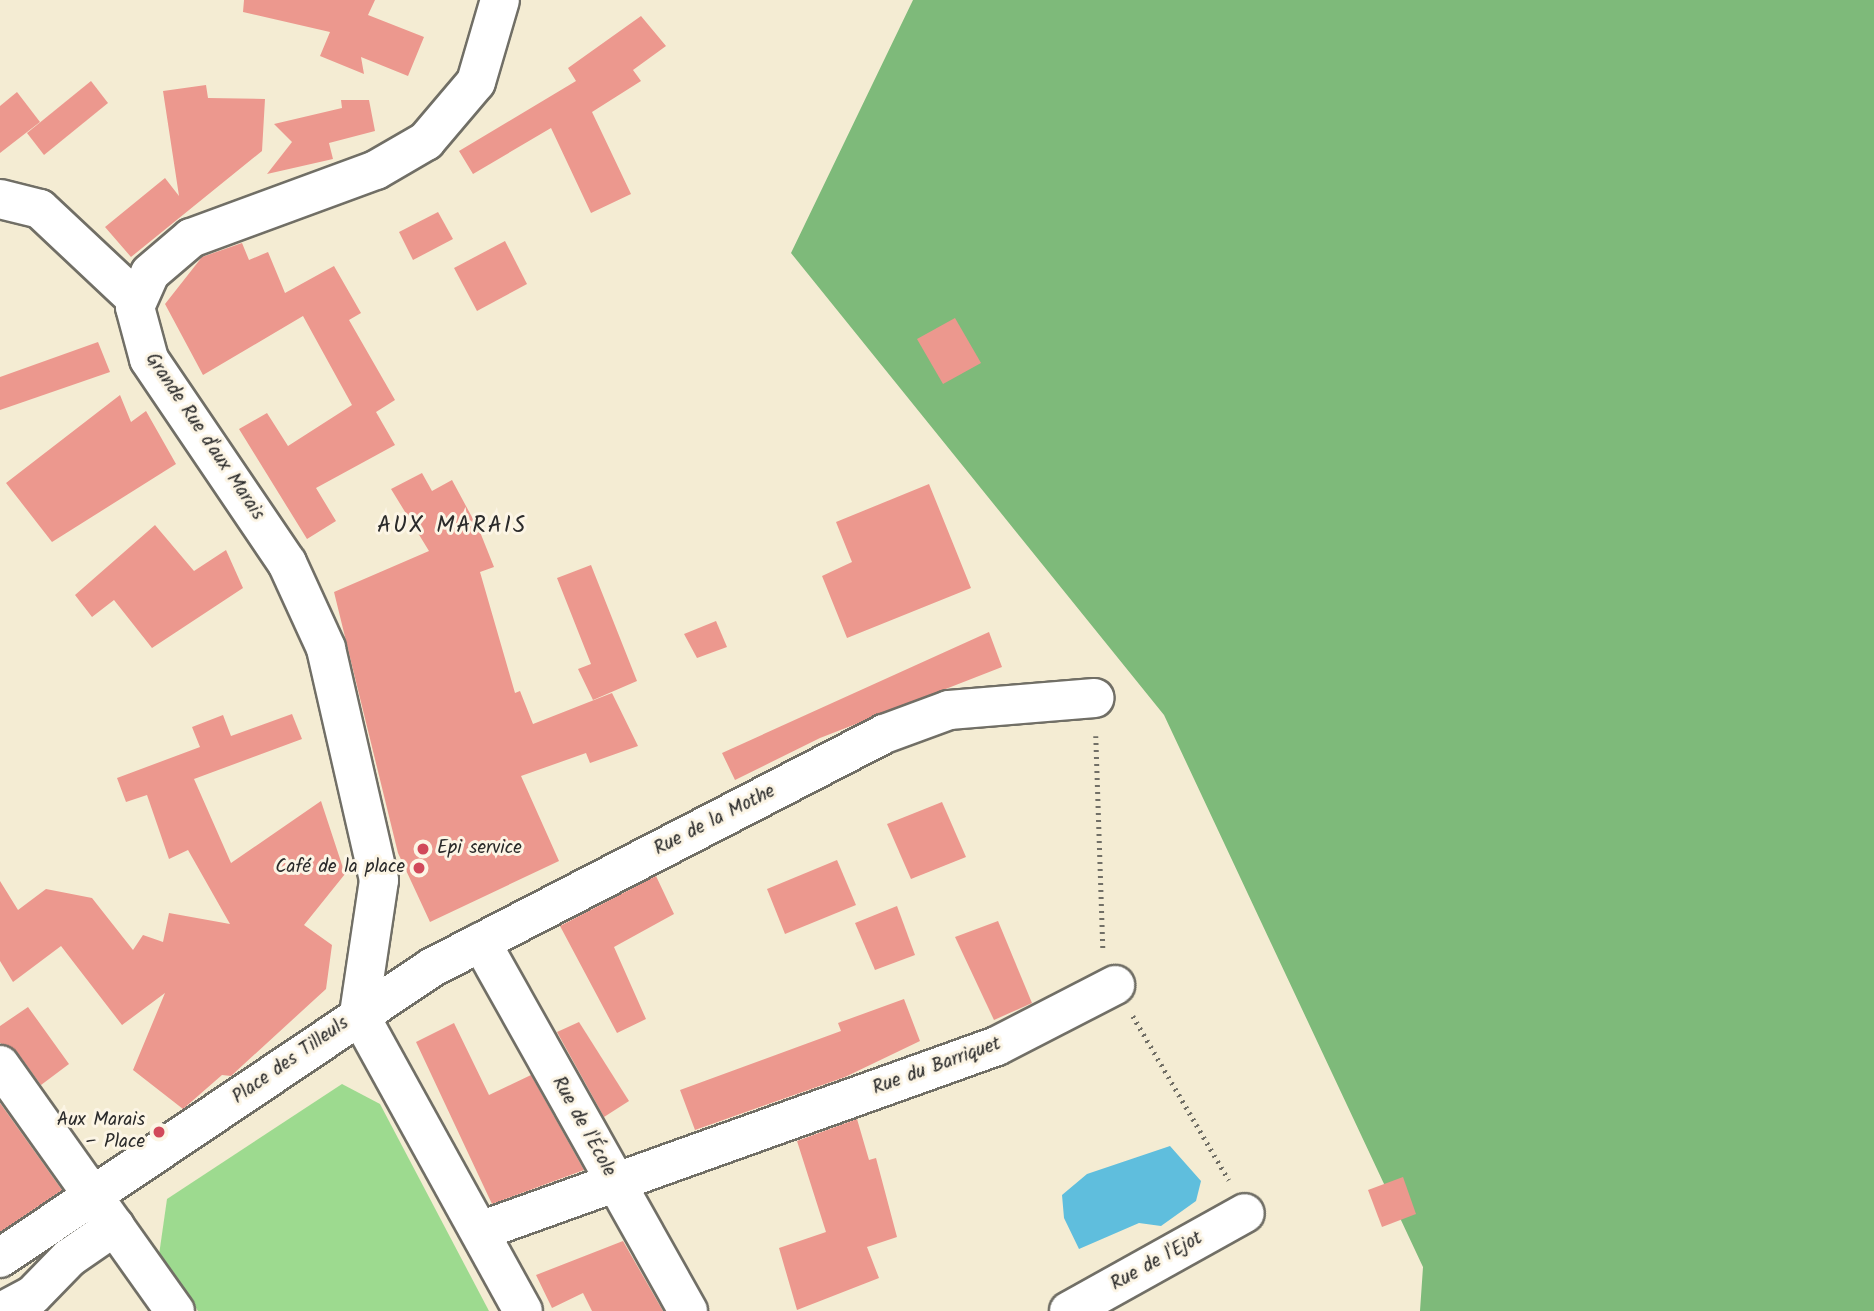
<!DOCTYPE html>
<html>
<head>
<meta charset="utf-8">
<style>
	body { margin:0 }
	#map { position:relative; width:1874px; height:1311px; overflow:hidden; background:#f4ecd3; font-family:Kalam,sans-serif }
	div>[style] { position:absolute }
	.green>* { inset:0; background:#9dda8f }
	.forest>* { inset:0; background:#7eba7a }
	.water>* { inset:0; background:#5fbedd }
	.building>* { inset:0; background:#ec988e }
	.path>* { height:4.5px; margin-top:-2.25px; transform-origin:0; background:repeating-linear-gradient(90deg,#716f66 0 2px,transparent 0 7px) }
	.roads { filter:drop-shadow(2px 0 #716f66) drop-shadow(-2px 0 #716f66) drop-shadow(0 2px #716f66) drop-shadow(0 -2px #716f66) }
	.minor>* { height:38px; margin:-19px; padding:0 19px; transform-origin:19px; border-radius:19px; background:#fff }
	.dots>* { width:19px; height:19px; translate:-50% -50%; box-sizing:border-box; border:4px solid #fcf5e5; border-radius:50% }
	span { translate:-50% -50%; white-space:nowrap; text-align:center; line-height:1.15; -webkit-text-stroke:6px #fcf5e5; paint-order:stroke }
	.street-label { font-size:19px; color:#2b2b2b }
	.poi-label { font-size:19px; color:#2b2b2b }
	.left { translate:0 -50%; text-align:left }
	.right { translate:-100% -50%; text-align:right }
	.quarter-label { font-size:23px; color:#2b2b2b; letter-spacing:2px }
</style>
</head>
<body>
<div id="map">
	<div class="green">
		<div style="clip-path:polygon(342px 1084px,380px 1104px,489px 1311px,198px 1311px,159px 1255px,167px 1199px)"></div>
	</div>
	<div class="forest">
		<div style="clip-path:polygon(913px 0,1874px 0,1874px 1311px,1420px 1311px,1423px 1267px,1164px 715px,791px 253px)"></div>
	</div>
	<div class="water">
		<div style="clip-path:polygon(1170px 1146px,1201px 1181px,1196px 1201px,1161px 1226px,1139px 1223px,1079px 1249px,1064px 1218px,1062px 1195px,1087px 1174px)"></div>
	</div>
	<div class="building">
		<div style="clip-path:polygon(244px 0,375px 0,368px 15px,424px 37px,408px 76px,361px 57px,364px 74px,320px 56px,330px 32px,243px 12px)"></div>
		<div style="clip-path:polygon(641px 16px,666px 46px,633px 70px,641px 81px,592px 112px,631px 194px,591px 213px,551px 128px,473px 174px,459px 151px,576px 81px,568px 68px)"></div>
		<div style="clip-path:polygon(91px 81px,108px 103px,44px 155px,27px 133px)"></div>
		<div style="clip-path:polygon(206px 85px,208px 98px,265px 99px,262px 151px,131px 257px,105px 227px,165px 178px,179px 196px,163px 91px)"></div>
		<div style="clip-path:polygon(17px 92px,40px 122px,0 153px,0 106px)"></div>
		<div style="clip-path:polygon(341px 100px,369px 100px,375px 131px,329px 143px,333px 159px,267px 174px,292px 142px,274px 124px,342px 108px)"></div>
		<div style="clip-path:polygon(438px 212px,453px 239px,413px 260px,399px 232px)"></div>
		<div style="clip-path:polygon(505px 241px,527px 284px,477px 311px,454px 268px)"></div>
		<div style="clip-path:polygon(242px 243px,249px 260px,268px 252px,285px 293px,334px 266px,361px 313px,349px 320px,395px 400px,376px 412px,395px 445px,316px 488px,336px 521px,307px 539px,239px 429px,267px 413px,288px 446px,352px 405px,303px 316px,203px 375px,165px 304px,202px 257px)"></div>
		<div style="clip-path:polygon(955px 318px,981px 363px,943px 384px,917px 339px)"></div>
		<div style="clip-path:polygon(98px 342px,110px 372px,0 410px,0 377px)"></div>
		<div style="clip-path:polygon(120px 395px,131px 422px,146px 411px,176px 464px,52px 542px,6px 483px)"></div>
		<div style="clip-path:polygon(422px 473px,432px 491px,452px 480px,480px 532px,494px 567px,480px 572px,515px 693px,520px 691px,533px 724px,612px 693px,638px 746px,590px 763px,586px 753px,521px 776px,559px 861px,430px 922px,398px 853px,334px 592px,429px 551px,391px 489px)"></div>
		<div style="clip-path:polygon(929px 484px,971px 588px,847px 638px,822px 576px,852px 562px,836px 522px)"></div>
		<div style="clip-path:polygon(155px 525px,194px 571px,226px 550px,243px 588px,152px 648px,114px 600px,92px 617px,75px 595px)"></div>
		<div style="clip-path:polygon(591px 565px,637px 681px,593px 700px,578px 669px,591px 664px,557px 578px)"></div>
		<div style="clip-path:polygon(716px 621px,727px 647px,697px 658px,684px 634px)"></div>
		<div style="clip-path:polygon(989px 632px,1002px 667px,820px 738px,735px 780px,722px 753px)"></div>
		<div style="clip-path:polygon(292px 714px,302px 739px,194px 779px,231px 863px,321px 801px,345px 874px,304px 925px,332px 945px,326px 989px,231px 1076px,222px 1075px,183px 1109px,133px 1070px,165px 993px,122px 1025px,61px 946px,13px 982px,0 961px,0 881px,18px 910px,46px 889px,92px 898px,133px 950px,143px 935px,163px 942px,169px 913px,230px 924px,188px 850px,169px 859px,147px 795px,126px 802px,117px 778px,200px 747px,192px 727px,223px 715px,231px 736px)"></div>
		<div style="clip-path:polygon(942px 802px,966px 857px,911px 879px,887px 824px)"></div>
		<div style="clip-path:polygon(837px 860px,856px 905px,785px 934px,767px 889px)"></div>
		<div style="clip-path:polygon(656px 876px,674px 914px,614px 947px,646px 1019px,617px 1033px,560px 926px)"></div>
		<div style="clip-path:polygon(897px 906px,915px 955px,875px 970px,855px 923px)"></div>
		<div style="clip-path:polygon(998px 921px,1032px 1003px,994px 1020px,955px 937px)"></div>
		<div style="clip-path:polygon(904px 999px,920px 1041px,845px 1077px,695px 1130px,680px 1090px,841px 1031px,838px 1023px)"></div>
		<div style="clip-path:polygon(28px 1007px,69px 1064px,41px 1085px,17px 1052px,0 1043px,0 1026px)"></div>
		<div style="clip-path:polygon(579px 1022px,629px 1101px,604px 1117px,557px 1032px)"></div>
		<div style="clip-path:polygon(454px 1023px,489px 1095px,531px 1075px,584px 1170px,492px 1204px,416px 1042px)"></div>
		<div style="clip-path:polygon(0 1103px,62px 1190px,0 1232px)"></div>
		<div style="clip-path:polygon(857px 1119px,869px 1160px,876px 1158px,897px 1237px,867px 1247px,879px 1278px,797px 1310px,779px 1248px,826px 1232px,797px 1141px)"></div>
		<div style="clip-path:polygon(1403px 1177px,1416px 1214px,1382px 1227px,1368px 1190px)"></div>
		<div style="clip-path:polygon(623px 1241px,663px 1311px,592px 1311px,583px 1293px,552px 1308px,536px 1275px)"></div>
	</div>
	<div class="path">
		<div style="left:1096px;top:736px;width:215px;rotate:88.1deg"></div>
		<div style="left:1133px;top:1016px;width:190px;rotate:59.7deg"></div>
	</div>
	<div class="roads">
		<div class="minor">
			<div style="left:0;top:199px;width:41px;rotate:14deg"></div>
			<div style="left:40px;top:209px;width:132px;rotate:43.2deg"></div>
			<div style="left:481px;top:942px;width:423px;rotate:60.7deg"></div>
			<div style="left:359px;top:1014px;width:135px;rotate:-81.5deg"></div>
			<div style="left:379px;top:880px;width:238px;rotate:-102.9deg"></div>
			<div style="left:326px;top:648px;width:94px;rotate:-114.6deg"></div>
			<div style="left:287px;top:563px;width:246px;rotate:-124.1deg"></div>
			<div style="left:149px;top:359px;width:54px;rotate:-105.1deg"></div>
			<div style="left:135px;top:307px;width:37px;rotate:-66deg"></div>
			<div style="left:150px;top:273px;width:54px;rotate:-40.5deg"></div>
			<div style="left:191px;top:238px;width:197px;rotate:-20.2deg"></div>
			<div style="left:376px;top:170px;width:58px;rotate:-30.1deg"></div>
			<div style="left:426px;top:141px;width:77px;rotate:-49.7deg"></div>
			<div style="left:476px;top:82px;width:85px;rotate:-73.7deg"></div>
			<div style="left:359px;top:1014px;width:339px;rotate:61.1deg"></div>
			<div style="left:0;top:1065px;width:302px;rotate:54.6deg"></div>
			<div style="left:480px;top:1231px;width:549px;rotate:-19.69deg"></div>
			<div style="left:997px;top:1046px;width:133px;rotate:-27.3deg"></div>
			<div style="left:0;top:1258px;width:519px;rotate:-33.93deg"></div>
			<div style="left:431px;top:968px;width:510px;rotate:-27.32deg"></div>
			<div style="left:884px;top:734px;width:69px;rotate:-20.3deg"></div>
			<div style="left:949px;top:710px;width:146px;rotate:-4.7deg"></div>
			<div style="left:3px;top:1311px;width:34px;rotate:-28deg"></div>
			<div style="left:33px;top:1295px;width:52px;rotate:-45.8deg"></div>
			<div style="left:69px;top:1258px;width:56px;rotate:-34.8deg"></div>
			<div style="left:1069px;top:1311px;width:201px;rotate:-29.1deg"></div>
		</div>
	</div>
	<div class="dots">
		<div style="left:423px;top:849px;background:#d1495b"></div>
		<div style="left:419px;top:868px;background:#d1495b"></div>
		<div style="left:159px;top:1132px;background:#d1495b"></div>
	</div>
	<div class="street-label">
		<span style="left:204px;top:437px;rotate:56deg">Grande Rue d'aux Marais</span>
		<span style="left:715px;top:821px;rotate:-27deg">Rue de la Mothe</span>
		<span style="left:291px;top:1061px;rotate:-35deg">Place des Tilleuls</span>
		<span style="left:937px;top:1067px;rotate:-20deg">Rue du Barriquet</span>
		<span style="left:583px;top:1127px;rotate:61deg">Rue de l'École</span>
		<span style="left:1157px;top:1262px;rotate:-29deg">Rue de l'Ejot</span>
	</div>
	<div class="poi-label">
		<span class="left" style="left:437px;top:849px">Epi service</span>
		<span class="right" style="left:405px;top:868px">Café de la place</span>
		<span class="right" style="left:145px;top:1132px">Aux Marais<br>– Place</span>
	</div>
	<div class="quarter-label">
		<span style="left:452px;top:526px">AUX MARAIS</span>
	</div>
</div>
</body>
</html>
